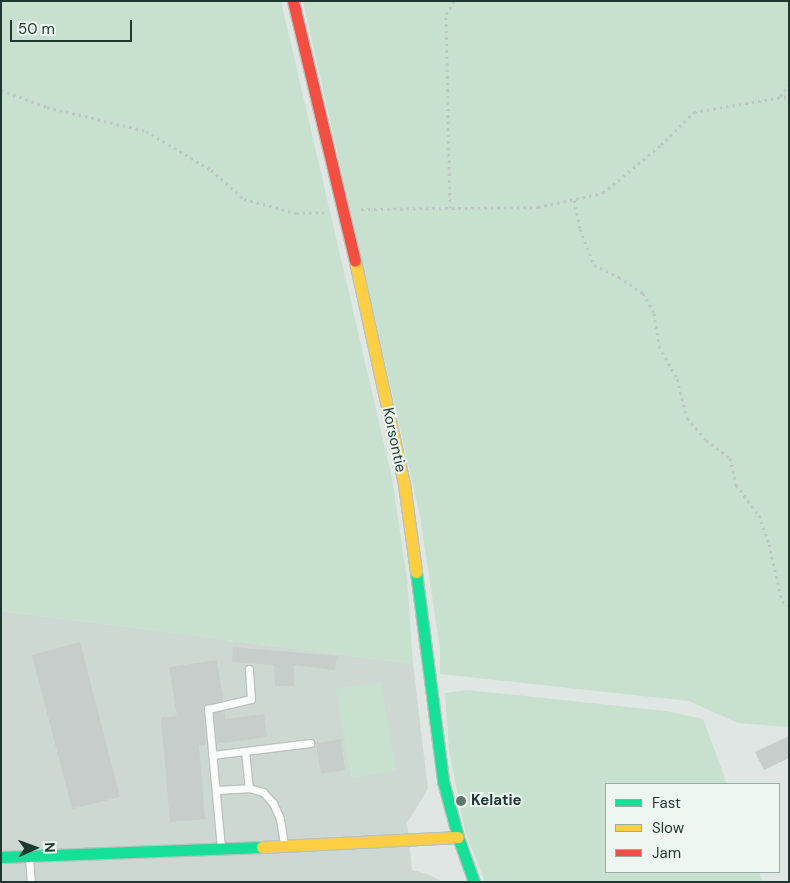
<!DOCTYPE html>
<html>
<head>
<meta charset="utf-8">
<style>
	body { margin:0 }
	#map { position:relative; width:790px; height:883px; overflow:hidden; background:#e0e6e3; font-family:"DM Sans",sans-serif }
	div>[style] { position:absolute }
	.built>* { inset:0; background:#cdd8d3 }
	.green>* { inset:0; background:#c7e1ce }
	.building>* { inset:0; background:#c7cdca }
	.path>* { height:3px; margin-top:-1.5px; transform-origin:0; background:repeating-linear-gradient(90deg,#bec7c5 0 2.5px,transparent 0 6.5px) }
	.roads { filter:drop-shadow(1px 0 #b9c3be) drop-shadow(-1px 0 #b9c3be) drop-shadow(0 1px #b9c3be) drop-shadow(0 -1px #b9c3be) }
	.lane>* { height:7px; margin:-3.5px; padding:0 3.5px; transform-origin:3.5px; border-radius:3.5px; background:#fafbfb }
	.fast>* { height:11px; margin:-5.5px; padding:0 5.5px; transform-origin:5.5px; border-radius:5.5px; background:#16e098 }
	.slow>* { height:11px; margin:-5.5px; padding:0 5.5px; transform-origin:5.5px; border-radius:5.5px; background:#ffcf43 }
	.jam>* { height:11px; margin:-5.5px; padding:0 5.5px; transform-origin:5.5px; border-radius:5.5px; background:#f24e42 }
	.dots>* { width:14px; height:14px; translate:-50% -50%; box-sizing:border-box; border:2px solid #edf6f1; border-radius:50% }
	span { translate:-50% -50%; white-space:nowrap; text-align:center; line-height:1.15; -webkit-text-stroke:4px #edf6f1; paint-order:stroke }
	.street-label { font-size:15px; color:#1e3931 }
	.poi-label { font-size:15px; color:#1e3931; font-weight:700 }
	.left { translate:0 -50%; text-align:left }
	.frame { position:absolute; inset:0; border:2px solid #1e3931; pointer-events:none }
	.legend { position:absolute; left:605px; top:783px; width:175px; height:90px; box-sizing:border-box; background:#edf6f1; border:1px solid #9aaaa4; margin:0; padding:6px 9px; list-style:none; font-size:15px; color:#1e3931 }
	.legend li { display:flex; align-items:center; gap:10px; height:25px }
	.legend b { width:25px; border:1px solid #9aaaa4 }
	.north { position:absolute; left:10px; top:823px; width:50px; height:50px; -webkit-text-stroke:4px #edf6f1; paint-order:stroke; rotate:88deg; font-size:14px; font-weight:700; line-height:20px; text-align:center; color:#1e3931 }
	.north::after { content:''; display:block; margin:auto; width:18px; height:22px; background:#1e3931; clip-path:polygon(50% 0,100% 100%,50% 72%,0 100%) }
	.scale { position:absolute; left:10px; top:20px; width:122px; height:22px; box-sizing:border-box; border:2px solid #1e3931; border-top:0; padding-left:6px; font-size:15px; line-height:18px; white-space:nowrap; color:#1e3931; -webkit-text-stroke:4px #edf6f1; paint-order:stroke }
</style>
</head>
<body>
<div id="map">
	<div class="built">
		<div style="clip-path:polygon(1px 611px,413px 664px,428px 789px,407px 823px,412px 870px,427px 874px,443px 882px,1px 882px)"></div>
	</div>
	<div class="green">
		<div style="clip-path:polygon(1px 1px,281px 1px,392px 478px,407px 579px,413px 664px,1px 611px)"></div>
		<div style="clip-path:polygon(303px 1px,789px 1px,789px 727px,738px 723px,689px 701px,440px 674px,440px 649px,420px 516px)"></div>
		<div style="clip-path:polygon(381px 682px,396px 770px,351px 778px,336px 689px)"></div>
		<div style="clip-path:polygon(467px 690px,666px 711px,703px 719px,727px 784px,606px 784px,606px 872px,759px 872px,763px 882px,485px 882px,465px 831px,449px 750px,445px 693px)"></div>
	</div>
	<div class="building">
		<div style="clip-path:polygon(80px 642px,120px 797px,72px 809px,32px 655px)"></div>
		<div style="clip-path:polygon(233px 647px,337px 656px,335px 670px,294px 665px,294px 686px,275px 686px,274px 665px,232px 662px)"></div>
		<div style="clip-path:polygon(217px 660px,223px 700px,203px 707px,206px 745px,199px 746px,205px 819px,170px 822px,161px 718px,177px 716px,169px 667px)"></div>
		<div style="clip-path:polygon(224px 711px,225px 719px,264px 714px,267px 737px,217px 744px,214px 713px)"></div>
		<div style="clip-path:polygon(789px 736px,789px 758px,764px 770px,755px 752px)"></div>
		<div style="clip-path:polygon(341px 739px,345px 770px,321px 774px,316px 743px)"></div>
	</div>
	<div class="path">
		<div style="left:1px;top:90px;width:49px;rotate:20.3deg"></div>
		<div style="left:47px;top:107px;width:102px;rotate:13.6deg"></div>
		<div style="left:146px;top:131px;width:76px;rotate:31deg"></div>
		<div style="left:211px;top:170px;width:44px;rotate:41.3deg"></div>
		<div style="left:244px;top:199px;width:54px;rotate:15.1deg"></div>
		<div style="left:296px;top:213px;width:32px;rotate:-2deg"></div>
		<div style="left:780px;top:96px;width:14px;rotate:-51deg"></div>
		<div style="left:574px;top:200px;width:30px;rotate:78deg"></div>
		<div style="left:580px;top:229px;width:39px;rotate:69deg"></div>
		<div style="left:594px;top:265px;width:28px;rotate:26deg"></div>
		<div style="left:619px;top:277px;width:29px;rotate:34deg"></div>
		<div style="left:643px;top:293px;width:23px;rotate:61deg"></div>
		<div style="left:654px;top:313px;width:33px;rotate:81deg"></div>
		<div style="left:659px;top:346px;width:38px;rotate:61deg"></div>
		<div style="left:677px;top:379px;width:40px;rotate:75.6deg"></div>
		<div style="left:687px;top:418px;width:29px;rotate:49deg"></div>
		<div style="left:706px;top:440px;width:30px;rotate:37deg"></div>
		<div style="left:730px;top:458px;width:28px;rotate:77deg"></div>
		<div style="left:736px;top:485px;width:38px;rotate:53deg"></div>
		<div style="left:759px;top:515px;width:31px;rotate:71deg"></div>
		<div style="left:769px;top:544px;width:58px;rotate:77.2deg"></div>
		<div style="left:782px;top:601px;width:8px;rotate:30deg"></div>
		<div style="left:450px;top:208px;width:194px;rotate:-91.2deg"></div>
		<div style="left:446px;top:14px;width:15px;rotate:-58deg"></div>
		<div style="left:361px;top:209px;width:177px;rotate:-0.6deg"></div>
		<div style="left:538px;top:207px;width:66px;rotate:-12.2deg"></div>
		<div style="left:603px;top:193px;width:75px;rotate:-39.6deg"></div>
		<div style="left:661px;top:145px;width:47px;rotate:-45deg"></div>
		<div style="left:694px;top:112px;width:96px;rotate:-9.6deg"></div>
	</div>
	<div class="roads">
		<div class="lane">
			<div style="left:245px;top:751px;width:37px;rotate:84deg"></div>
			<div style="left:212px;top:755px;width:99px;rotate:-7deg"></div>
			<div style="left:216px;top:790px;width:33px;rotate:-3deg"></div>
			<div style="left:249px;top:788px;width:15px;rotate:16deg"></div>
			<div style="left:263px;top:792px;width:15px;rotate:48deg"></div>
			<div style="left:273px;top:803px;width:17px;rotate:66deg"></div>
			<div style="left:280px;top:819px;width:25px;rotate:81deg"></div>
			<div style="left:221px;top:848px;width:140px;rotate:-95.3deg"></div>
			<div style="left:208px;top:709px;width:44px;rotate:-13.1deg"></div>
			<div style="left:251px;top:699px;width:30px;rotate:-94deg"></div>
			<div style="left:29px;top:856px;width:26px;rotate:86deg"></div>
		</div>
		<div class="fast">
			<div style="left:416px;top:572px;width:211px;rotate:82.6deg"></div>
			<div style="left:443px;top:781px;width:58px;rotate:75deg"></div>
			<div style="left:458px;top:837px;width:48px;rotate:70.4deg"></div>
			<div style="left:1px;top:857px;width:261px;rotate:-2.2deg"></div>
		</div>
		<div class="slow">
			<div style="left:355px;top:261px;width:228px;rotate:77.6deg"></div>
			<div style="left:404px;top:484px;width:89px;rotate:82.2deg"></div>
			<div style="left:262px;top:847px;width:196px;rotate:-2.9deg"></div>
		</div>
		<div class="jam">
			<div style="left:293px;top:1px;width:267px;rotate:76.6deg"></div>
		</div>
	</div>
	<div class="dots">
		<div style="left:461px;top:801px;background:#62766f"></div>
	</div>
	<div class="street-label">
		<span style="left:394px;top:440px;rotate:78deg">Korsontie</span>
	</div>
	<div class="poi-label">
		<span class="left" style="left:471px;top:801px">Kelatie</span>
	</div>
	<div class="frame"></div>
	<ul class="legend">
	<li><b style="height:6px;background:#16e098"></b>Fast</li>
	<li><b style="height:6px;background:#ffcf43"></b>Slow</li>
	<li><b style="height:6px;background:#f24e42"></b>Jam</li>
	</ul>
	<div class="north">N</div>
	<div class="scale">50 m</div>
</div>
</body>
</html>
